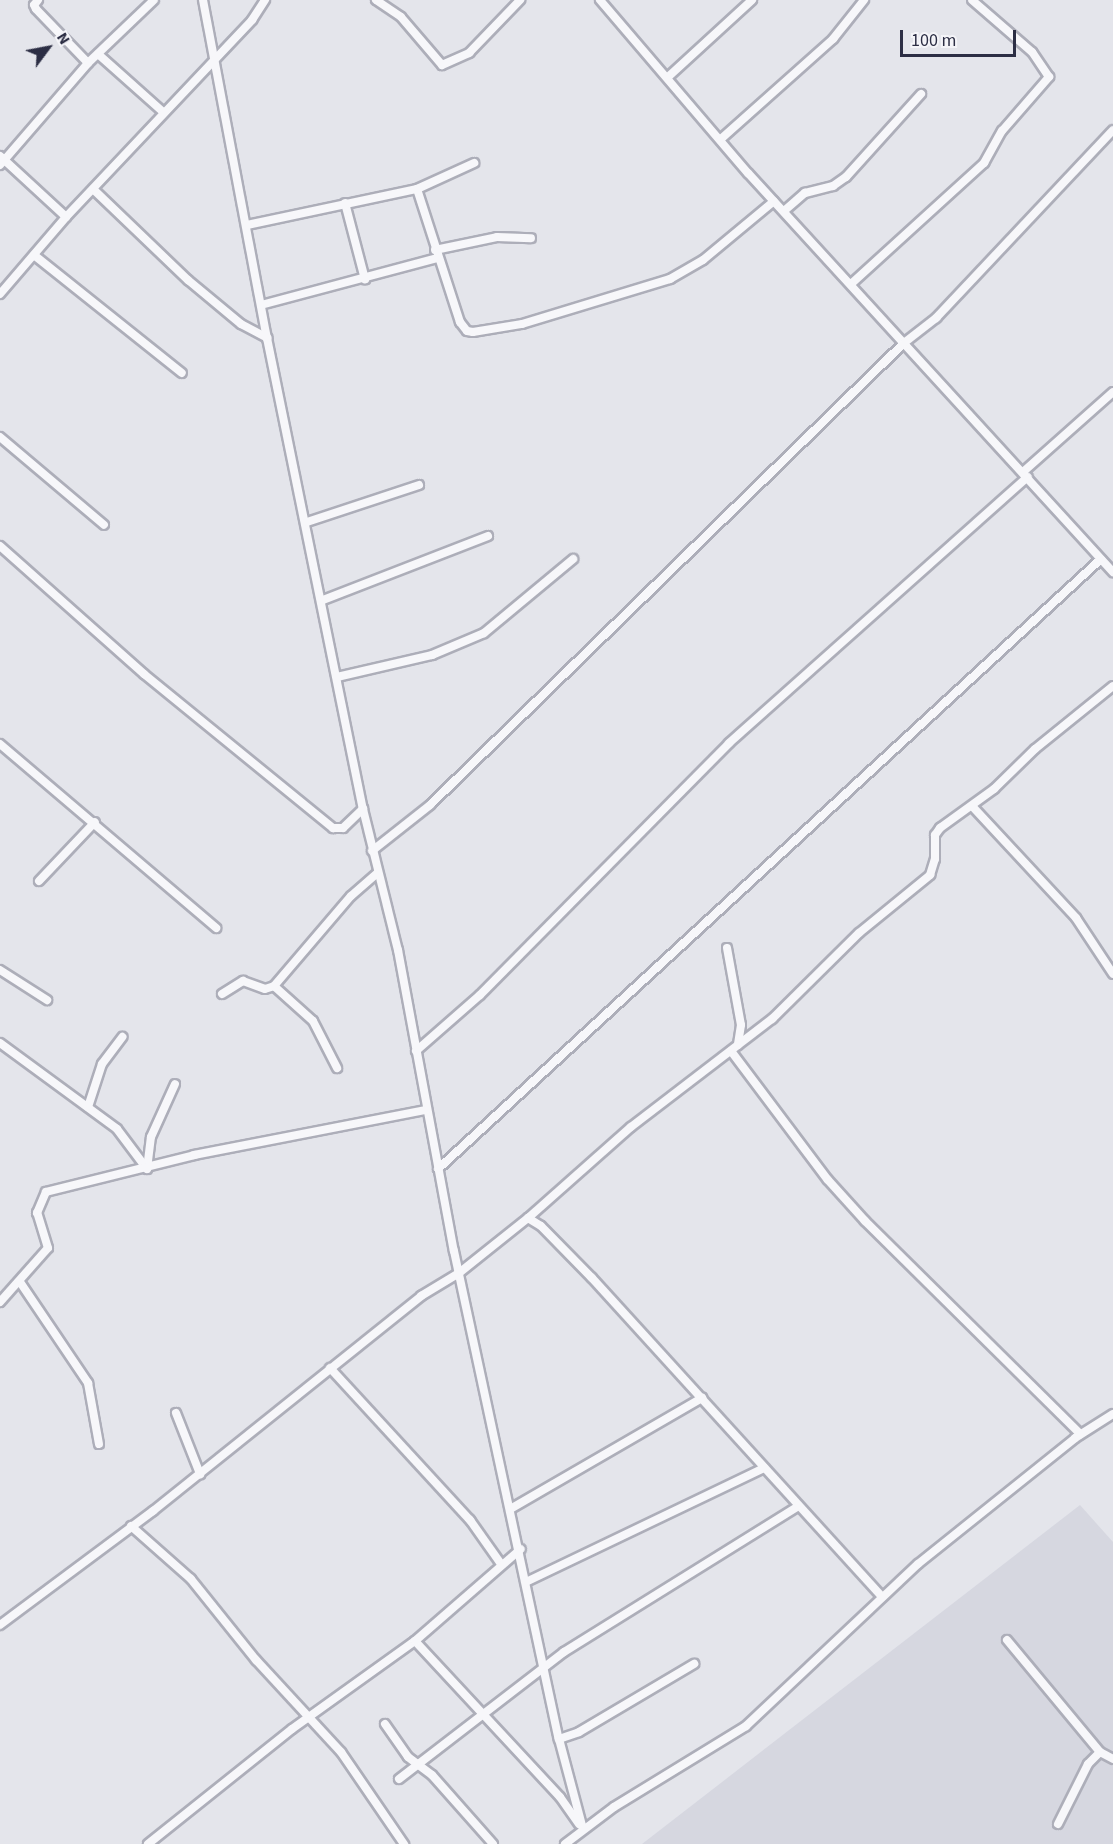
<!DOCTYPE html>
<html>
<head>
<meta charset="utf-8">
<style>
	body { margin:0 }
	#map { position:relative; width:1113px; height:1844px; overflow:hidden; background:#e4e5eb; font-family:"Source Sans 3",sans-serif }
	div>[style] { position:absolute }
	.built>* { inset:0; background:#d6d7e0 }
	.roads { filter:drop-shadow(2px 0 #adaeb9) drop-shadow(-2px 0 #adaeb9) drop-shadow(0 2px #adaeb9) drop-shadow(0 -2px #adaeb9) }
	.minor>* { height:8px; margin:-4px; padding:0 4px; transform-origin:4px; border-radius:4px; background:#f7f7fa }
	span { translate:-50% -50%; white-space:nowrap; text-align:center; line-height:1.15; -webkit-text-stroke:6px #f4f4f8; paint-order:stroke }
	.north { position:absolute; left:18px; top:18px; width:60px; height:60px; -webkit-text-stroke:4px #f4f4f8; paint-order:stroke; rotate:58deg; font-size:16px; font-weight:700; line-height:24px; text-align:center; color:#2c2e44 }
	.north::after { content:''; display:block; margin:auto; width:21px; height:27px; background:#2c2e44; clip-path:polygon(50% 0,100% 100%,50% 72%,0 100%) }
	.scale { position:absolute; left:900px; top:30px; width:116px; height:27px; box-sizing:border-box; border:3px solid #2c2e44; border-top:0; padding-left:8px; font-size:18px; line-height:21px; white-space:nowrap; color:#2c2e44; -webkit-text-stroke:4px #f4f4f8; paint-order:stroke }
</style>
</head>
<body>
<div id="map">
	<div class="built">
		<div style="clip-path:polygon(1080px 1505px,1113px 1542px,1113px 1844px,642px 1844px)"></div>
	</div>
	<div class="roads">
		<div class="minor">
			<div style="left:38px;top:0;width:6px;rotate:129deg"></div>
			<div style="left:34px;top:5px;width:4px;rotate:63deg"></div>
			<div style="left:36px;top:9px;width:75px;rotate:46.1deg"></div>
			<div style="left:203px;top:0;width:344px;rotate:79.3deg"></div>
			<div style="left:267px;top:338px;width:481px;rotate:78.5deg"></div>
			<div style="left:363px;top:809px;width:145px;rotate:76.1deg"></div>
			<div style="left:398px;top:950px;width:306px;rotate:79.5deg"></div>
			<div style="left:454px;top:1251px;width:499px;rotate:77.9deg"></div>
			<div style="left:559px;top:1739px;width:93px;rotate:75.1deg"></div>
			<div style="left:376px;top:0;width:30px;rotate:34deg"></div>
			<div style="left:401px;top:17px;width:63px;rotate:49.5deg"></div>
			<div style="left:442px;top:65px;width:30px;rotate:-24deg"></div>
			<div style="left:469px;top:53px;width:74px;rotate:-46.1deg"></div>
			<div style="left:600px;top:0;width:228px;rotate:49.5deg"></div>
			<div style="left:748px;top:173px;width:541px;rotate:47.55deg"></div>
			<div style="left:98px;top:54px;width:87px;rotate:41.7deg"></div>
			<div style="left:668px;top:77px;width:114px;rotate:-42.5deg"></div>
			<div style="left:722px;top:138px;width:149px;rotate:-41.7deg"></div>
			<div style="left:833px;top:39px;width:50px;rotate:-51.5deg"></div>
			<div style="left:0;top:156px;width:90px;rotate:42.7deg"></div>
			<div style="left:0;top:165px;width:135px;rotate:-49.2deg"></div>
			<div style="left:88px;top:63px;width:91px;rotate:-43.7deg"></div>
			<div style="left:93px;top:189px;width:132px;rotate:43.8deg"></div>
			<div style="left:188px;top:280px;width:69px;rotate:39.7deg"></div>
			<div style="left:241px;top:324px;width:30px;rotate:28deg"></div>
			<div style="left:417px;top:189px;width:140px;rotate:72.1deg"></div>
			<div style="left:460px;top:322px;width:11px;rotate:52deg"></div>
			<div style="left:467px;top:331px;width:6px;rotate:9deg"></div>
			<div style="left:473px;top:332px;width:50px;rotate:-9.3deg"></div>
			<div style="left:522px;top:324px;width:155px;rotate:-16.9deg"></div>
			<div style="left:670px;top:279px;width:38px;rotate:-30deg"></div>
			<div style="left:703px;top:260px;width:92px;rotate:-39.7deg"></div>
			<div style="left:345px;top:203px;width:79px;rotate:75.3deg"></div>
			<div style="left:784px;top:211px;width:28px;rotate:-41deg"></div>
			<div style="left:805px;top:193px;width:29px;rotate:-14deg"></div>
			<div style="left:833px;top:186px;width:16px;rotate:-35deg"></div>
			<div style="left:846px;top:177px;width:112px;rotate:-47.9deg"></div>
			<div style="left:247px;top:225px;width:174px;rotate:-12deg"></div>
			<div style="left:417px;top:189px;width:63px;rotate:-24.5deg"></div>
			<div style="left:435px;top:250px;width:63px;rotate:-11.8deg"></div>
			<div style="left:497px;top:237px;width:34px;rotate:2deg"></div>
			<div style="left:34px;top:255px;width:189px;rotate:38.6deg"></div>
			<div style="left:851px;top:284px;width:180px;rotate:-42.3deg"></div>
			<div style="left:984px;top:163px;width:37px;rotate:-61deg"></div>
			<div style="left:1002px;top:131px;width:72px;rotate:-49deg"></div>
			<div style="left:1049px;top:77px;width:30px;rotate:-124deg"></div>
			<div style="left:1032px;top:52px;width:79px;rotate:-139.1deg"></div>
			<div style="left:0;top:294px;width:101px;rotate:-49.4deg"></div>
			<div style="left:66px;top:217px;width:271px;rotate:-46.6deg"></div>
			<div style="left:252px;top:20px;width:24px;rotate:-57deg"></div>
			<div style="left:261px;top:305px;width:183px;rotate:-14.9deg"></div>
			<div style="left:0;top:437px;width:136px;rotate:40.2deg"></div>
			<div style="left:1023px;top:472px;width:120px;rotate:-41.6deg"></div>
			<div style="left:307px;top:522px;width:118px;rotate:-18.3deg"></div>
			<div style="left:0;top:546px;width:193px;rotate:41.6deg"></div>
			<div style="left:144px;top:674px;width:244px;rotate:39.2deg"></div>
			<div style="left:333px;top:828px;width:10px"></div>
			<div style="left:343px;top:828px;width:28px;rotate:-44deg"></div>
			<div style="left:323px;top:600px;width:177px;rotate:-21.2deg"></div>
			<div style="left:337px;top:677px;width:98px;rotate:-13deg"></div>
			<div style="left:432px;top:655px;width:56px;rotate:-22.9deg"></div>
			<div style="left:484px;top:633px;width:116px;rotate:-39.7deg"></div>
			<div style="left:0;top:744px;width:284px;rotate:40.4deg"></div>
			<div style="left:972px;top:806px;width:153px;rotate:47.1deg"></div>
			<div style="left:1076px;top:918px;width:67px;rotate:56.5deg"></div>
			<div style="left:372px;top:851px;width:74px;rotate:-38.4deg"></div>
			<div style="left:430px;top:805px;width:662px;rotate:-44.27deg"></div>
			<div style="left:904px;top:343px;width:41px;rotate:-38deg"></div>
			<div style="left:936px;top:318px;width:258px;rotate:-46.7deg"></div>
			<div style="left:39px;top:881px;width:81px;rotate:-46.5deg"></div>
			<div style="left:727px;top:948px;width:78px;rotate:79.7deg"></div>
			<div style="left:741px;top:1025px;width:20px;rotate:99deg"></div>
			<div style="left:0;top:970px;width:56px;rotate:32.6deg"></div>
			<div style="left:274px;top:986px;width:52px;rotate:41.9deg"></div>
			<div style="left:313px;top:1021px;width:53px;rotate:62.9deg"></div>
			<div style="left:222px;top:994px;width:25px;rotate:-32deg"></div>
			<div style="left:243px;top:981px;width:23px;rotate:20deg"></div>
			<div style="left:265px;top:989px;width:9px;rotate:-18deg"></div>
			<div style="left:274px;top:986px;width:118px;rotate:-49.5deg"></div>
			<div style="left:351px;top:896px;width:35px;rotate:-41deg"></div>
			<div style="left:0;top:1043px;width:145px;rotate:36.3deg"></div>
			<div style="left:117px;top:1129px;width:50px;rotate:53.1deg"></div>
			<div style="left:147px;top:1169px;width:32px;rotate:-83deg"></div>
			<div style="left:151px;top:1137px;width:58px;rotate:-65.6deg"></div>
			<div style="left:416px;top:1051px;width:85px;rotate:-41.2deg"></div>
			<div style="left:480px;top:995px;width:354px;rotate:-45.3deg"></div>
			<div style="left:729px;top:743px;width:400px;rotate:-41.7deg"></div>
			<div style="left:731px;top:1051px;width:161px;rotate:53.1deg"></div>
			<div style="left:828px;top:1180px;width:55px;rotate:47.9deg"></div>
			<div style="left:865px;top:1221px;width:303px;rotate:44.7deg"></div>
			<div style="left:88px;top:1107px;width:45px;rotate:-72deg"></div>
			<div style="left:102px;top:1064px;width:34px;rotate:-53deg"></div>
			<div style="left:438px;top:1169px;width:901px;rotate:-42.62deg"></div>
			<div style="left:528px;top:1218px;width:137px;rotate:-41.5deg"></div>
			<div style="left:631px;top:1127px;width:178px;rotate:-37.5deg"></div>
			<div style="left:772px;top:1019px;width:122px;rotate:-44.7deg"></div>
			<div style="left:859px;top:933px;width:92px;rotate:-39.2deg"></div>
			<div style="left:930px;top:875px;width:17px;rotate:-73deg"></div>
			<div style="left:935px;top:859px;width:24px;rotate:-90deg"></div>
			<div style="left:935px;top:835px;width:9px;rotate:-54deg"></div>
			<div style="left:940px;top:828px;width:67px;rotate:-35.8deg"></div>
			<div style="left:994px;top:789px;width:57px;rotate:-44.3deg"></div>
			<div style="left:1035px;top:749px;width:100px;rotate:-38.9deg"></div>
			<div style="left:20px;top:1282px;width:122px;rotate:56deg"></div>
			<div style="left:88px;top:1383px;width:62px;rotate:79.8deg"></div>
			<div style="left:0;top:1302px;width:72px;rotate:-48.4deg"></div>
			<div style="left:48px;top:1248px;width:37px;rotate:-107deg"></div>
			<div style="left:37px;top:1213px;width:23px;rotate:-67deg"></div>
			<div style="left:46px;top:1192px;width:153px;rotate:-14deg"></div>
			<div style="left:194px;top:1155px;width:235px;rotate:-11deg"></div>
			<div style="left:330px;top:1368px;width:207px;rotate:47.4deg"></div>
			<div style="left:470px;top:1520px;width:54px;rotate:54.8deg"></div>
			<div style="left:176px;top:1413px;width:66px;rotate:68.5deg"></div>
			<div style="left:512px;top:1508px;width:220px;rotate:-30.1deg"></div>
			<div style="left:131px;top:1526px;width:80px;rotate:41.5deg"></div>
			<div style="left:191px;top:1579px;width:104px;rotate:51.3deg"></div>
			<div style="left:256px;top:1660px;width:125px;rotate:47.3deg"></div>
			<div style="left:341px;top:1752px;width:112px;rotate:55.6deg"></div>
			<div style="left:528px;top:1581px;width:262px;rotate:-25.6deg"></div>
			<div style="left:0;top:1625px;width:191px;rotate:-36.7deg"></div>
			<div style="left:153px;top:1511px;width:344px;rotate:-38.7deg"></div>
			<div style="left:421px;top:1296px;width:44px;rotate:-31.2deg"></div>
			<div style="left:459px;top:1273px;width:88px;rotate:-38.6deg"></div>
			<div style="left:528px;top:1218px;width:15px;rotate:32deg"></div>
			<div style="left:541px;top:1226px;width:73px;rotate:45.6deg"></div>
			<div style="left:592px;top:1278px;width:431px;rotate:47.7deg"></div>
			<div style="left:1007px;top:1640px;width:146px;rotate:50.3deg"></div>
			<div style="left:1100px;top:1752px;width:15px;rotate:28deg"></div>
			<div style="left:415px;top:1641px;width:213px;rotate:47.1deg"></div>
			<div style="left:560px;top:1797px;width:33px;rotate:55deg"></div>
			<div style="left:385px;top:1724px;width:40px;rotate:55.1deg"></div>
			<div style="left:408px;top:1757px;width:30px;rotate:37deg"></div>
			<div style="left:432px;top:1775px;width:92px;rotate:48.5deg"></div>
			<div style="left:559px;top:1739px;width:21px;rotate:-19deg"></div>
			<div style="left:579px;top:1732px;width:134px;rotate:-30.6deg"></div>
			<div style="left:399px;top:1779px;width:208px;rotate:-37.6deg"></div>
			<div style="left:564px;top:1652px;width:274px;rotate:-31.9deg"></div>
			<div style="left:1058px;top:1824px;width:67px;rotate:-63.4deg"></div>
			<div style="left:1088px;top:1764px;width:17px;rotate:-45deg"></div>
			<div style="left:148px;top:1844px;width:184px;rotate:-38.6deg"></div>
			<div style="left:292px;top:1729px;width:151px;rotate:-35.6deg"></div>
			<div style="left:415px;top:1641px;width:140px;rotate:-41deg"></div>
			<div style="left:565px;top:1844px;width:61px;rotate:-37.1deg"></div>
			<div style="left:614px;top:1807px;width:155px;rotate:-31.5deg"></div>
			<div style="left:746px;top:1726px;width:236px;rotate:-43.3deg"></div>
			<div style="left:918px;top:1564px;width:201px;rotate:-38.7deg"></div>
			<div style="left:1075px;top:1438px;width:45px;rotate:-32.3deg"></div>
		</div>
	</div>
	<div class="north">N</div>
	<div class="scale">100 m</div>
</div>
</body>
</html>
